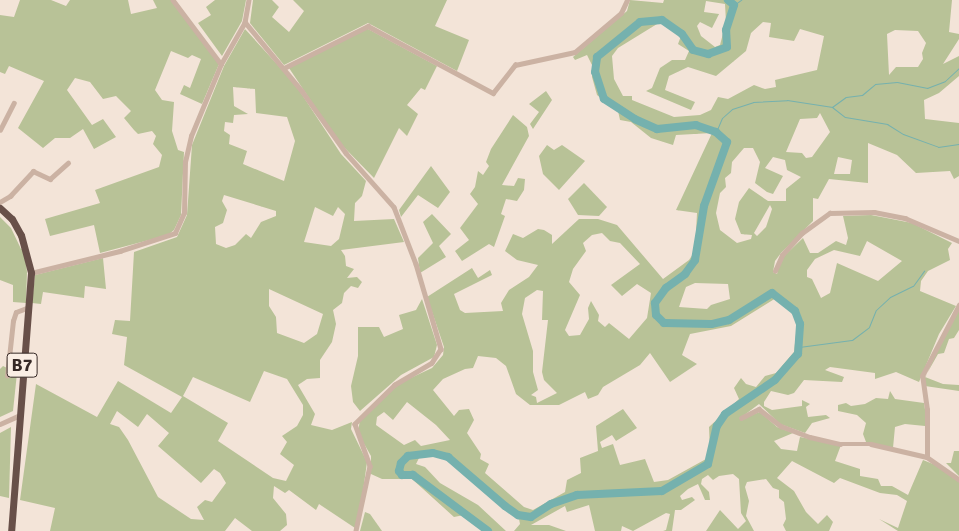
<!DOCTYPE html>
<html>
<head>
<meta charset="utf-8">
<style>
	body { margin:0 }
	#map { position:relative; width:959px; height:531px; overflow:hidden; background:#f3e4d8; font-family:Signika,sans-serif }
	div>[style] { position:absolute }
	.green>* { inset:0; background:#b8c297 }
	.stream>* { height:1px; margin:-0.5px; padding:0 0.5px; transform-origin:0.5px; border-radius:0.5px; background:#75b1ae }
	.river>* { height:8px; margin:-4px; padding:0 4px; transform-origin:4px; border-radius:4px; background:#75b1ae }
	.minor>* { height:4.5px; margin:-2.25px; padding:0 2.25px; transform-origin:2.25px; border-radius:2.25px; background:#cbb2a3 }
	.trunk>* { height:7px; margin:-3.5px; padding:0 3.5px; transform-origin:3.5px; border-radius:3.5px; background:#685049 }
	span { translate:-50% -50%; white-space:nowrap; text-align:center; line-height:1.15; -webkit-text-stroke:4.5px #faeee4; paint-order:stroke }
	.shield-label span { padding:1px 4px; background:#faeee4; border:1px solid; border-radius:4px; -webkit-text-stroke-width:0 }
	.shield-label { font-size:18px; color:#362926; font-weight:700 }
</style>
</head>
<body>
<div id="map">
	<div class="green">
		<div style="clip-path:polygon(20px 0,51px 0,66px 6px,70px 0,128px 0,131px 14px,157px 8px,153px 0,172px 0,219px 64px,202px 104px,180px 94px,184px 85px,190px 88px,201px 59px,192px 55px,188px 58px,171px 51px,155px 90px,162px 100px,174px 102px,172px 131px,178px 150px,184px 152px,181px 215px,174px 230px,168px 235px,100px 253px,94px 225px,50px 236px,45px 219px,100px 203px,95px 190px,159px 167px,162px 155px,153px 144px,156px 136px,152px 131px,138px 134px,134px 130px,124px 118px,131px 111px,116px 96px,103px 99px,90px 82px,75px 78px,67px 90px,92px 125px,103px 119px,116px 137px,94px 149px,83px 129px,70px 138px,55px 138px,43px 148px,18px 128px,44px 81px,9px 66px,5px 74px,0 72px,0 15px,14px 17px)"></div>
		<div style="clip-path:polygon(215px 0,246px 0,242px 21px,222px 56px,198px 23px,211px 15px,206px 7px)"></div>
		<div style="clip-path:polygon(253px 0,272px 0,279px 7px,272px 17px,289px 32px,304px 11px,293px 0,447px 0,435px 26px,469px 40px,457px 71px,368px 23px,284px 65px,250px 23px)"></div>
		<div style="clip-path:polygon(evenodd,630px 0,663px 3px,664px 0,952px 0,949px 32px,959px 34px,959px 39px,943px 64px,959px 56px,959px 76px,939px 93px,924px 100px,925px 119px,959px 123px,959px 176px,954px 179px,950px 171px,916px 173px,897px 155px,868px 143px,868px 183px,829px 179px,818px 199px,813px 198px,813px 221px,781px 253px,775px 261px,773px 272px,777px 274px,781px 259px,803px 238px,810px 253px,818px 253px,836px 241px,846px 245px,848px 238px,843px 216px,871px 215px,912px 223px,952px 243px,948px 249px,950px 260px,928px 271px,921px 281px,920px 291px,956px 306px,939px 334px,919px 382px,896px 372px,875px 379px,875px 373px,830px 367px,825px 370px,844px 377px,842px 382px,804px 380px,794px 393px,788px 395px,771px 391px,764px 402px,764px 406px,772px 410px,802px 406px,802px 400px,810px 404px,806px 407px,808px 417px,826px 415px,830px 418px,812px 423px,805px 433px,780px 424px,759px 404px,739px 419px,760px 412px,777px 427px,793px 433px,774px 441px,781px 449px,797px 451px,800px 437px,841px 445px,835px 461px,860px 469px,860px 476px,878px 479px,881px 486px,892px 486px,908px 495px,923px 460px,938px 466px,959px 482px,959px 531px,898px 531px,879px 519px,898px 528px,907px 501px,897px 495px,880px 493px,840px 478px,834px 483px,792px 461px,777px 478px,794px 491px,806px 512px,818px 524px,827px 515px,833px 522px,829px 531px,786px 531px,783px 525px,786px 519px,784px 502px,779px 498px,779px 490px,773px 488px,766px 479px,747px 482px,745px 487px,749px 501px,746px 516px,754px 531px,706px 531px,720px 510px,738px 529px,746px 521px,741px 513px,739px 479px,733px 474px,719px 476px,713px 480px,708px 475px,702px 479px,701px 484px,709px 492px,710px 500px,705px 500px,698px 484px,688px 489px,680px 496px,682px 500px,692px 497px,695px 500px,681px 510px,675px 510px,672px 531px,663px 531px,666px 530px,670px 514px,666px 513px,633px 531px,622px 526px,621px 531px,595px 531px,589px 505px,567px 512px,565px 506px,531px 525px,549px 525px,566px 531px,514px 531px,520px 524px,519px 519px,450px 461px,435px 456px,419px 458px,416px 464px,425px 467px,440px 483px,478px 505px,506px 531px,484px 531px,464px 515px,454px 517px,412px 479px,382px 479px,371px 474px,371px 456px,358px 433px,360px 419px,400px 383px,432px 368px,443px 355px,444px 347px,427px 297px,472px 268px,478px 278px,490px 270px,492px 275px,454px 294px,460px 310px,465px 313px,503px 311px,501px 303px,509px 290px,529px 277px,538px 265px,517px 260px,505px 251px,513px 234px,523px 238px,538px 229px,544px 230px,552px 235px,552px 244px,579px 219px,598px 219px,617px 225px,663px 279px,689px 260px,695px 251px,697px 213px,676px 210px,712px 133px,676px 135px,673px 145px,651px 138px,631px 122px,620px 120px,618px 111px,597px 95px,592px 77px,592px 65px,587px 55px,575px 60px,573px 57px,627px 11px,630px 0,706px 1px,725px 4px,726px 22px,720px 45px,715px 47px,701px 36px,697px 26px,700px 22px,712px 28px,719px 14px,704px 12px,706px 1px,630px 0,763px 22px,771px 23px,769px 37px,794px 41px,800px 29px,824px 36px,817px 70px,775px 80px,776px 87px,765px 89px,754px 85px,728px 99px,718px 97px,711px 110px,700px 115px,674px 117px,632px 100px,632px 96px,623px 96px,614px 79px,612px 56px,618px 48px,657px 24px,665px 24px,681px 36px,678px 44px,689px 51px,685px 60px,672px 60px,660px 68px,652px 88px,646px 91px,691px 110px,695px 102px,665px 90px,669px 76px,688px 67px,716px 76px,746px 51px,751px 33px,763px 22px,630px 0,895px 30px,918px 31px,926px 43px,922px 53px,923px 59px,918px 67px,896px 67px,889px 75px,887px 34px,895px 30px,630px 0,820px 113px,830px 132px,812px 157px,806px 158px,802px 153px,786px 152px,800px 119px,817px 118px,820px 113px,630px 0,744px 148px,753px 148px,760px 162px,755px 183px,767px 192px,773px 194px,783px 176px,765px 168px,773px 157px,785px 160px,787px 170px,801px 177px,786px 189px,786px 201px,768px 201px,749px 188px,739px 202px,735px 219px,741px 234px,752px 235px,751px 239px,737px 243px,720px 230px,716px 213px,720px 193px,726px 187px,725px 178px,731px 173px,732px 162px,744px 148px,630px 0,838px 157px,852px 160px,850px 174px,834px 174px,838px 157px,630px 0,770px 205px,772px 209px,766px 227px,757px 236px,754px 233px,770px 205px,630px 0,602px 233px,610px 241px,620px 243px,640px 264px,611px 285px,622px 296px,637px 284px,651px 293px,647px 318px,629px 339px,609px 323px,605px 327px,598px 321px,599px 315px,591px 301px,588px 308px,589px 319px,580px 335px,569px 336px,565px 330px,580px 295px,569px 282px,573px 269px,586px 251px,583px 243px,592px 235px,602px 233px,630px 0,867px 241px,902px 261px,878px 281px,837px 263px,830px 293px,821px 298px,812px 279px,807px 277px,807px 270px,815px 259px,834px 250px,860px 256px,867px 241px,630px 0,695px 283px,728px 284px,730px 299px,711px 305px,707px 309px,679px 307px,686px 287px,695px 283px,630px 0,537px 290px,543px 291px,542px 320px,548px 320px,542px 372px,544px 380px,557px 393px,537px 403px,536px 397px,531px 395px,538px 390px,533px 372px,533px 351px,522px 314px,525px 298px,537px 290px,630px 0,776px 298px,792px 312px,797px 325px,794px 352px,776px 373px,765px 376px,756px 387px,746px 384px,741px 378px,734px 388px,739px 399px,709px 427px,710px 451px,706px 459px,668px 480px,654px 482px,645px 459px,620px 465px,613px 444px,602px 448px,600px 442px,612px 435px,616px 441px,637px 428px,623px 409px,596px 426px,598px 451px,580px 458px,581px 473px,567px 480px,565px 492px,533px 510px,524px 507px,485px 473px,489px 464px,480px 459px,481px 454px,467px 433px,474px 420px,469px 409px,459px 410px,454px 416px,433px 390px,443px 379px,465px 369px,473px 368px,478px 356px,496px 358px,506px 366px,516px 394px,530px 405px,559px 405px,585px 392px,588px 399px,598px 395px,603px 387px,640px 365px,650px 353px,670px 382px,697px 364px,682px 355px,690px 334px,731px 326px,776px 298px,630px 0,407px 402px,436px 425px,450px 440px,421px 446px,415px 440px,404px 445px,376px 425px,377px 417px,384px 412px,393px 420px,407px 402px)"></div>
		<div style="clip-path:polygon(evenodd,245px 29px,295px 84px,341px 154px,366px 181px,362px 196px,355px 203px,354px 221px,394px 219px,404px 242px,341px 250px,345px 256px,346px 266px,354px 269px,347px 278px,357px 277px,362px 282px,358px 288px,351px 286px,344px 293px,342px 303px,333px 310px,336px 324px,332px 342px,320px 360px,320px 378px,307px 379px,298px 385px,315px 414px,311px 425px,332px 430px,352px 422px,351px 429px,367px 462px,359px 521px,355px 528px,319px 504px,316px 510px,289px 490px,285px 493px,274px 486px,273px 498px,286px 514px,287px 525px,280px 531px,252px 531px,235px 518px,225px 531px,50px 531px,55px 508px,20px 500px,36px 384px,97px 417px,118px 381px,171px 413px,182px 397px,124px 365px,127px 337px,112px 334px,115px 320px,130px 321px,134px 252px,177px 237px,187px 215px,192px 145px,224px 66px,245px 29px,233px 87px,255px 89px,256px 113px,287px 117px,295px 141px,284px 181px,243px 164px,247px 151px,229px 144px,230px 135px,224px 131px,225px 122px,233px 123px,234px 115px,248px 114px,234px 106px,233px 87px,245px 29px,224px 195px,276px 211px,276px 216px,261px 222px,251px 238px,246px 234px,235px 245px,226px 248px,216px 244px,215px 227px,223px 223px,227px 210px,222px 201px,224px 195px,245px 29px,315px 207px,333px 216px,338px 207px,345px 214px,339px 239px,331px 246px,304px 242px,315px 207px,245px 29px,269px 289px,323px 314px,317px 334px,304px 343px,277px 333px,276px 317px,269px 306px,269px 289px,245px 29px,264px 371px,287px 379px,303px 405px,303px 415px,297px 426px,282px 436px,287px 442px,280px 454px,294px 465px,286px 481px,273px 478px,218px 441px,228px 423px,183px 396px,193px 377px,250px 402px,264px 371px,245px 29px,117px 411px,138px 427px,147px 414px,169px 433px,158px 446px,201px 483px,214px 469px,220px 473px,226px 483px,212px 502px,205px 500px,197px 507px,204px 520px,191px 519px,158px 497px,128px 440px,119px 427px,110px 424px,117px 411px)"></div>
		<div style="clip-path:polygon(362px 29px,368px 29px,437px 66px,425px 90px,421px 88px,407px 105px,418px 114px,407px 136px,399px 128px,374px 178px,337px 140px,289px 68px)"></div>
		<div style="clip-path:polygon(546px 91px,552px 100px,533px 129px,530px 124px,539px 112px,529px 104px)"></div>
		<div style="clip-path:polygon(513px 115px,527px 127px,529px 136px,502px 185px,514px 186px,518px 178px,525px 179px,524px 190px,517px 201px,506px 199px,501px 214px,505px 216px,494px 247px,489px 244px,462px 261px,455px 251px,469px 240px,460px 228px,478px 204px,470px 194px,475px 187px,478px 171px,483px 175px,489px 166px,486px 162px,491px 149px)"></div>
		<div style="clip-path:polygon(547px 145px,554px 150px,562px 145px,585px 161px,559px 190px,543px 174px,539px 156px)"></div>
		<div style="clip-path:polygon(431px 166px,450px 192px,438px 208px,418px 195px,401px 217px,399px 210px)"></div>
		<div style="clip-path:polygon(584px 183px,607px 207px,599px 216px,578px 215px,568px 199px)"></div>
		<div style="clip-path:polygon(432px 214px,451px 234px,439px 246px,446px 257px,420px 273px,418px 258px,433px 243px,423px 222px)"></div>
		<div style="clip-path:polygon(0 217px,11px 228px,21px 249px,24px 248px,27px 272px,26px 303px,13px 302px,13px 285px,0 280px)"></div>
		<div style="clip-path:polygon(103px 258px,106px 289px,85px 286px,84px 298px,43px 292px,41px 304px,32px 303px,35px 275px)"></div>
		<div style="clip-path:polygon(422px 299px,437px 345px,434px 357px,401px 375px,360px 411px,353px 402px,351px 386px,358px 356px,358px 327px,379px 327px,384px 337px,403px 329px,399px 315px,416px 310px)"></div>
		<div style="clip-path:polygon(959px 310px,959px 330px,954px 338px,949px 339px,944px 353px,938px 354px,925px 377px,943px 384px,959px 385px,959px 391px,925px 386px,925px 378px,943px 338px)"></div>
		<div style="clip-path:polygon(3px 366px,17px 373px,13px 411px,0 417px,0 369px)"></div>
		<div style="clip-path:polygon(890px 391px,895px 399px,924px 403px,926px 416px,925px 426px,905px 424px,895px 427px,893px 448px,866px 442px,863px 434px,866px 423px,857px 415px,838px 411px,838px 405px,846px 403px,851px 406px,865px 404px,876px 398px,888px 399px)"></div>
		<div style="clip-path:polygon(11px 427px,9px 498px,0 496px,0 433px)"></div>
		<div style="clip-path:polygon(954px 451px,959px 451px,959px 476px,946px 463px,951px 463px)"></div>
		<div style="clip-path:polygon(365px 512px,370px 514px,382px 531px,360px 531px)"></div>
	</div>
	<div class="stream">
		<div style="left:734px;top:5px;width:9px;rotate:-36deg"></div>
		<div style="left:832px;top:107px;width:17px;rotate:-36deg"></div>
		<div style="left:846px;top:97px;width:16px;rotate:-7deg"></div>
		<div style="left:862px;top:95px;width:17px;rotate:-40deg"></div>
		<div style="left:875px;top:84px;width:22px;rotate:-5deg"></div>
		<div style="left:897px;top:82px;width:31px;rotate:11deg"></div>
		<div style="left:927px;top:88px;width:19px;rotate:-21deg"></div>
		<div style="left:945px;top:81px;width:19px;rotate:-43deg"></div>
		<div style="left:716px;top:132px;width:15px;rotate:-67deg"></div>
		<div style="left:722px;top:118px;width:13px;rotate:-42deg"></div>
		<div style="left:732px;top:109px;width:22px;rotate:-18deg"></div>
		<div style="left:753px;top:102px;width:34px;rotate:-3deg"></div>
		<div style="left:787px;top:100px;width:46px;rotate:8.8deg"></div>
		<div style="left:832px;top:107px;width:16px;rotate:38deg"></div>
		<div style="left:845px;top:117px;width:43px;rotate:9.5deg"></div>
		<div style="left:887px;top:124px;width:19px;rotate:32deg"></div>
		<div style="left:903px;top:134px;width:37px;rotate:20deg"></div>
		<div style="left:938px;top:147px;width:21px;rotate:-8deg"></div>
		<div style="left:799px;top:347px;width:53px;rotate:-7.5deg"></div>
		<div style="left:852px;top:340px;width:21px;rotate:-37deg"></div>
		<div style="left:869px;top:327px;width:18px;rotate:-68deg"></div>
		<div style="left:876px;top:310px;width:19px;rotate:-43deg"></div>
		<div style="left:890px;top:297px;width:25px;rotate:-26deg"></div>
		<div style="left:913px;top:286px;width:19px;rotate:-54deg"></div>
	</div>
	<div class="river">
		<div style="left:488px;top:531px;width:94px;rotate:-143.3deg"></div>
		<div style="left:413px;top:475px;width:11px;rotate:180deg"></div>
		<div style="left:402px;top:475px;width:5px;rotate:-127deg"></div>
		<div style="left:399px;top:471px;width:8px;rotate:-76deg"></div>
		<div style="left:401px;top:463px;width:10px;rotate:-45deg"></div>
		<div style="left:408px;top:456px;width:25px;rotate:-7deg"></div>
		<div style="left:433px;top:453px;width:16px;rotate:15deg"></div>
		<div style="left:448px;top:457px;width:75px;rotate:40.7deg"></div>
		<div style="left:505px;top:506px;width:16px;rotate:35deg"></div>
		<div style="left:518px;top:515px;width:13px;rotate:9deg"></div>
		<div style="left:531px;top:517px;width:24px;rotate:-33deg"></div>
		<div style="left:551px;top:504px;width:28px;rotate:-19deg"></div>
		<div style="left:577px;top:495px;width:85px;rotate:-2.7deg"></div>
		<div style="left:662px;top:491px;width:53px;rotate:-30.4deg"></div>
		<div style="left:708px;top:464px;width:39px;rotate:-77deg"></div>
		<div style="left:717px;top:426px;width:14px;rotate:-56deg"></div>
		<div style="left:725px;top:414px;width:60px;rotate:-34.2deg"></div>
		<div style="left:775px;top:380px;width:35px;rotate:-49deg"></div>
		<div style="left:798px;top:354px;width:30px;rotate:-86deg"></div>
		<div style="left:800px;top:324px;width:14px;rotate:-111deg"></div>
		<div style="left:795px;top:311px;width:29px;rotate:-142deg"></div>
		<div style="left:772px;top:293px;width:51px;rotate:147.9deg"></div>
		<div style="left:729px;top:320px;width:18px;rotate:167deg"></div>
		<div style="left:711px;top:324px;width:47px;rotate:-178.8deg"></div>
		<div style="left:664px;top:323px;width:11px;rotate:-135deg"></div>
		<div style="left:656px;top:315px;width:12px;rotate:-95deg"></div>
		<div style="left:655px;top:303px;width:19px;rotate:-54deg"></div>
		<div style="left:666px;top:288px;width:24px;rotate:-36deg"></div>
		<div style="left:685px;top:274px;width:17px;rotate:-54deg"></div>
		<div style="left:695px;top:260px;width:55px;rotate:-80.5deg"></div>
		<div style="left:704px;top:206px;width:68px;rotate:-70.2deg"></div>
		<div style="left:727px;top:142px;width:15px;rotate:-138deg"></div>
		<div style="left:716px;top:132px;width:21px;rotate:-161deg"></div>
		<div style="left:696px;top:125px;width:39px;rotate:174deg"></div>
		<div style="left:657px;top:129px;width:24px;rotate:-156deg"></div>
		<div style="left:635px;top:119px;width:37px;rotate:-147deg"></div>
		<div style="left:604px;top:99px;width:28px;rotate:-108deg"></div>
		<div style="left:595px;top:72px;width:15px;rotate:-82deg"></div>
		<div style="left:597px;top:57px;width:55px;rotate:-39.1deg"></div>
		<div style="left:640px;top:22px;width:22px;rotate:-5deg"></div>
		<div style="left:662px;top:20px;width:24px;rotate:35deg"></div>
		<div style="left:682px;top:34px;width:19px;rotate:55deg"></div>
		<div style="left:693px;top:50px;width:16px;rotate:15deg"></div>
		<div style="left:708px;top:54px;width:20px;rotate:-20deg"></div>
		<div style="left:727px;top:47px;width:17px;rotate:-93deg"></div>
		<div style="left:726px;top:30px;width:26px;rotate:-72deg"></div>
		<div style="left:734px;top:5px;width:8px;rotate:-140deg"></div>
	</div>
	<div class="minor">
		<div style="left:173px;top:0;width:80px;rotate:53.1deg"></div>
		<div style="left:249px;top:0;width:22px;rotate:100deg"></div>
		<div style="left:245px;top:22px;width:89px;rotate:50.4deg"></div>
		<div style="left:302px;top:91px;width:76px;rotate:54.6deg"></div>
		<div style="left:346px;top:153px;width:72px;rotate:48.4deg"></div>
		<div style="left:394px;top:207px;width:61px;rotate:68.9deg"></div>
		<div style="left:416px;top:264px;width:89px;rotate:73.6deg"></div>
		<div style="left:441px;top:349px;width:17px;rotate:123deg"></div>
		<div style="left:432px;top:363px;width:43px;rotate:149.3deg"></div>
		<div style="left:395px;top:385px;width:56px;rotate:135.7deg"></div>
		<div style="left:355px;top:424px;width:45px;rotate:70.3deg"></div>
		<div style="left:370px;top:466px;width:66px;rotate:102.2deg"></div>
		<div style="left:284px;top:68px;width:94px;rotate:-26.6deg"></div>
		<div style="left:368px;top:26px;width:142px;rotate:28.2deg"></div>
		<div style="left:493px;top:93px;width:36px;rotate:-52deg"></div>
		<div style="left:515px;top:65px;width:61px;rotate:-12.2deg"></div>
		<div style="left:575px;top:52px;width:60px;rotate:-40.3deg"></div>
		<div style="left:621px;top:13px;width:14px;rotate:-65deg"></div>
		<div style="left:0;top:130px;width:30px;rotate:-63deg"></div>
		<div style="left:0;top:202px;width:12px;rotate:-31deg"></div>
		<div style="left:10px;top:196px;width:34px;rotate:-47deg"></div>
		<div style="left:33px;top:171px;width:19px;rotate:25deg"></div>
		<div style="left:50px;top:179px;width:24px;rotate:-42deg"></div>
		<div style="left:775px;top:271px;width:17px;rotate:-66deg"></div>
		<div style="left:782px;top:255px;width:30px;rotate:-48deg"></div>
		<div style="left:802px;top:233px;width:34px;rotate:-36deg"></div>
		<div style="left:830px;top:213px;width:44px;rotate:-1.3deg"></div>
		<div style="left:874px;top:212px;width:32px;rotate:11deg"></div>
		<div style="left:905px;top:218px;width:59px;rotate:23.1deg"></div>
		<div style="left:31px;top:273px;width:92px;rotate:-13.9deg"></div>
		<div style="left:120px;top:251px;width:58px;rotate:-18.1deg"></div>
		<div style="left:175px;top:233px;width:22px;rotate:-66deg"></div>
		<div style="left:184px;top:213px;width:51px;rotate:-88.9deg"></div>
		<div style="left:185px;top:162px;width:27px;rotate:-77deg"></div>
		<div style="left:191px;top:136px;width:78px;rotate:-67.4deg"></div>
		<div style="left:221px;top:64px;width:48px;rotate:-60.3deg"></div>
		<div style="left:7px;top:376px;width:55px;rotate:-83.8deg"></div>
		<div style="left:13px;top:321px;width:9px;rotate:-72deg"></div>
		<div style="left:16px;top:312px;width:12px;rotate:-20deg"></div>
		<div style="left:741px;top:418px;width:20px;rotate:-27deg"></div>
		<div style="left:759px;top:409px;width:28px;rotate:38deg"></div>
		<div style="left:781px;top:426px;width:31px;rotate:21deg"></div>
		<div style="left:810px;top:437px;width:31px;rotate:13deg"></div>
		<div style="left:840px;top:444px;width:31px"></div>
		<div style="left:871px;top:444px;width:57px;rotate:13.1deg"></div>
		<div style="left:927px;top:457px;width:39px;rotate:35deg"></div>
		<div style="left:0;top:424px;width:20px;rotate:-24deg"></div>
		<div style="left:927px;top:457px;width:47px;rotate:-90deg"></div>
		<div style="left:927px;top:410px;width:34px;rotate:-98deg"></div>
		<div style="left:922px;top:376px;width:80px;rotate:-62.5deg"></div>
	</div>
	<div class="trunk">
		<div style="left:0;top:208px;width:16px;rotate:43deg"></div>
		<div style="left:12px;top:219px;width:18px;rotate:61deg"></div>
		<div style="left:21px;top:235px;width:39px;rotate:75deg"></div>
		<div style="left:31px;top:273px;width:259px;rotate:94.4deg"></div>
	</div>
	<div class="shield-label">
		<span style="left:22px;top:365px">B7</span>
	</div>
</div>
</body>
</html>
